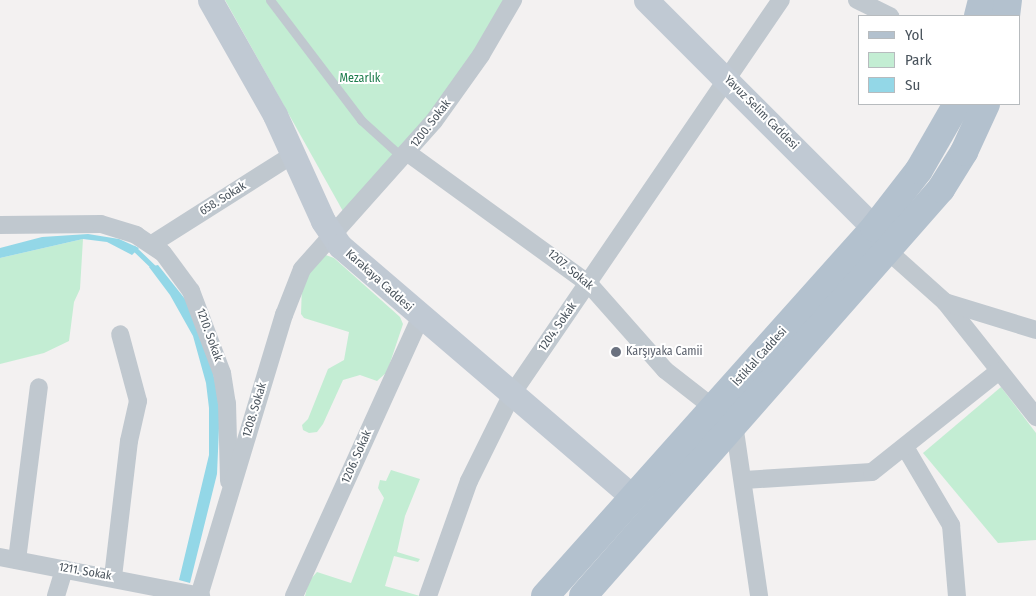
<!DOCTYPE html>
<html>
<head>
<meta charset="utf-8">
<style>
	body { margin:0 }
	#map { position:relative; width:1036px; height:596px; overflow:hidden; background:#f3f1f1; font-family:"Fira Sans Condensed",sans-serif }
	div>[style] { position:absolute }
	.green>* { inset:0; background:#c3edd3 }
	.water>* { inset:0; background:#93d7e7 }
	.stream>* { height:4.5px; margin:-2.25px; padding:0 2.25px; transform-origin:2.25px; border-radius:2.25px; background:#93d7e7 }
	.lane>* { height:9px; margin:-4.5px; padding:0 4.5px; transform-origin:4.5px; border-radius:4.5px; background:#c0c8cf }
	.street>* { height:18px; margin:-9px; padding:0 9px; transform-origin:9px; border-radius:9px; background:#c0c8cf }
	.secondary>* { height:25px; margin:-12.5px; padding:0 12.5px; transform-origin:12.5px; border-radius:12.5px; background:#c0c9d3 }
	.primary>* { height:28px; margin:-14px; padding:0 14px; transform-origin:14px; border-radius:14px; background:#b3c1ce }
	.dots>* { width:14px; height:14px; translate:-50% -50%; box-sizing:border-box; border:2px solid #fff; border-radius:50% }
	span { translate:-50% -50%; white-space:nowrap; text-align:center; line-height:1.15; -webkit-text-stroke:4px #fff; paint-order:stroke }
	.park-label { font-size:12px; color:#1d7c4c }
	.street-label { font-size:12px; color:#4a545d }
	.worship-label { font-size:12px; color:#5b616d }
	.left { translate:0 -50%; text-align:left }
	.legend { position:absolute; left:858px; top:15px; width:162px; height:90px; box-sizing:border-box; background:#fff; border:1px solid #b7bbbe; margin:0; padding:6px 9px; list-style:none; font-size:15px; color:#4a545d }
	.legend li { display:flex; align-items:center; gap:10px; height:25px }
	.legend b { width:25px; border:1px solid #b7bbbe }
</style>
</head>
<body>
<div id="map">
	<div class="green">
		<div style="clip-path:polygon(225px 0,507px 0,446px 96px,344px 213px)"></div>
		<div style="clip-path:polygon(83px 239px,80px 289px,74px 302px,69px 341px,44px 353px,0 364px,0 258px)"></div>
		<div style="clip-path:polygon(323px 254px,334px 258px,400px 317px,403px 324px,387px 372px,377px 381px,360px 375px,343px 380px,323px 424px,317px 432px,309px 433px,303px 430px,302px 425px,308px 419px,328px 369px,344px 360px,349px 332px,304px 318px,301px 314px,302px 285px,308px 271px)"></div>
		<div style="clip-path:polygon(1001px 387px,1036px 433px,1036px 540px,998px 543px,923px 453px)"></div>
		<div style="clip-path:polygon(391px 470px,420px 479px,405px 516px,397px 552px,420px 559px,418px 562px,394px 556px,385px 586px,420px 596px,305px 596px,309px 581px,317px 572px,351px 583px,384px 498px,378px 488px,380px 480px,386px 481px)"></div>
	</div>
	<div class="water">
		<div style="clip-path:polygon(88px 234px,119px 239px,139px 248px,132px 255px,107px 242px,83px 239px,0 258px,0 248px,42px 237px)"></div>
		<div style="clip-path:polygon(158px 265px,189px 304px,207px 345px,220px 405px,217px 474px,190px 583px,179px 580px,209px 455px,209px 408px,206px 383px,193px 336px,170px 295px,149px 267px)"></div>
	</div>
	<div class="stream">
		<div style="left:134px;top:248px;width:32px;rotate:44deg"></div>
	</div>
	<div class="lane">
		<div style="left:270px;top:0;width:151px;rotate:52.8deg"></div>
		<div style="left:361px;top:120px;width:57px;rotate:42.1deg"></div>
	</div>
	<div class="street">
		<div style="left:857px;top:0;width:37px;rotate:26deg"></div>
		<div style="left:408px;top:153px;width:223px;rotate:35.9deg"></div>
		<div style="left:589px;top:284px;width:115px;rotate:48.5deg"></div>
		<div style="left:665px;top:370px;width:88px;rotate:38deg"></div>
		<div style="left:734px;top:424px;width:174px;rotate:81.7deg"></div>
		<div style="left:0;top:225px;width:101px;rotate:-0.6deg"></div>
		<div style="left:101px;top:224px;width:37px;rotate:17deg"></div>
		<div style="left:136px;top:235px;width:32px;rotate:34deg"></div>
		<div style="left:163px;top:253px;width:47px;rotate:53.6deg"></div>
		<div style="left:191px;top:291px;width:88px;rotate:69.3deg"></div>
		<div style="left:222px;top:373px;width:30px;rotate:81deg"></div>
		<div style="left:227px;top:403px;width:78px;rotate:88.5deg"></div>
		<div style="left:152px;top:244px;width:168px;rotate:-32.4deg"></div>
		<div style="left:888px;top:251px;width:76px;rotate:41.8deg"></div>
		<div style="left:945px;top:302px;width:147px;rotate:51.6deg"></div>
		<div style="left:945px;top:302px;width:95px;rotate:17.1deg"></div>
		<div style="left:905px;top:447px;width:91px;rotate:59.5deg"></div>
		<div style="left:951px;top:525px;width:71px;rotate:85.2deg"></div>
		<div style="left:744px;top:480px;width:128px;rotate:-3.6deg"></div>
		<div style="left:872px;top:472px;width:162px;rotate:-38.5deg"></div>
		<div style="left:0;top:557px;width:205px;rotate:11deg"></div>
		<div style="left:17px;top:560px;width:174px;rotate:-82.8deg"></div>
		<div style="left:113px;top:577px;width:137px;rotate:-83.3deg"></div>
		<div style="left:129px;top:441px;width:41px;rotate:-77.3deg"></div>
		<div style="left:138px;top:401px;width:69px;rotate:-105deg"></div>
		<div style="left:56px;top:596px;width:28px;rotate:-73deg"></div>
		<div style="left:199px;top:596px;width:294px;rotate:-73.2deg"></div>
		<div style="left:284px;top:315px;width:49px;rotate:-68.6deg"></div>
		<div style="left:302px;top:269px;width:198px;rotate:-48.3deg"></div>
		<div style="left:434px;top:121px;width:81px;rotate:-54.5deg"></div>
		<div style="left:481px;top:55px;width:64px;rotate:-59.8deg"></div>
		<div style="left:294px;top:596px;width:305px;rotate:-65.6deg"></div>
		<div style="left:428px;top:596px;width:122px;rotate:-70.4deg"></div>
		<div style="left:469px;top:481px;width:97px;rotate:-63.7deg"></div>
		<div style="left:512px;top:394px;width:477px;rotate:-55.7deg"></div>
	</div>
	<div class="secondary">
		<div style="left:210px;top:0;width:132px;rotate:60.5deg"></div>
		<div style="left:275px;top:115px;width:116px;rotate:65.6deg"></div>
		<div style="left:323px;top:221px;width:30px;rotate:56deg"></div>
		<div style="left:340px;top:246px;width:384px;rotate:40.6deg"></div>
		<div style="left:646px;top:0;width:322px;rotate:45deg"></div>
	</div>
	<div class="primary">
		<div style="left:978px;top:16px;width:16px;rotate:-76deg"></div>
		<div style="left:1006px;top:16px;width:16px;rotate:-83deg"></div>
		<div style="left:545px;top:596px;width:494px;rotate:-48.2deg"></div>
		<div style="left:874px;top:228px;width:73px;rotate:-52.2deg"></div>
		<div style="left:919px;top:170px;width:76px;rotate:-60.1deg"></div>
		<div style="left:583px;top:596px;width:542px;rotate:-48.66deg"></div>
		<div style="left:941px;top:189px;width:44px;rotate:-58.1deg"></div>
		<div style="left:964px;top:152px;width:53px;rotate:-65.4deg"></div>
	</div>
	<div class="dots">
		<div style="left:616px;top:352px;background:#6b7280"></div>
	</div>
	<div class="park-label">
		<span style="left:360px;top:79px">Mezarlık</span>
	</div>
	<div class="street-label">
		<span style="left:761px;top:113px;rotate:45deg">Yavuz Selim Caddesi</span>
		<span style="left:431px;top:124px;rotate:-52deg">1200. Sokak</span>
		<span style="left:223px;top:199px;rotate:-32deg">658. Sokak</span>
		<span style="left:570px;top:270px;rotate:40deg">1207. Sokak</span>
		<span style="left:379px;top:281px;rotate:42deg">Karakaya Caddesi</span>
		<span style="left:558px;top:327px;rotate:-55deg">1204. Sokak</span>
		<span style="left:209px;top:335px;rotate:70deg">1210. Sokak</span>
		<span style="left:760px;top:357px;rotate:-48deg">İstiklal Caddesi</span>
		<span style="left:255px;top:410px;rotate:-73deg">1208. Sokak</span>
		<span style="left:357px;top:457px;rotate:-66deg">1206. Sokak</span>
		<span style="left:85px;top:572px;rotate:10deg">1211. Sokak</span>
	</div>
	<div class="worship-label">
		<span class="left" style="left:626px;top:352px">Karşıyaka Camii</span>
	</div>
	<ul class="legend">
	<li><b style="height:6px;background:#b3c1ce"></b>Yol</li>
	<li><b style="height:14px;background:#c3edd3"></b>Park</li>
	<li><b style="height:14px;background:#93d7e7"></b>Su</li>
	</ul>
</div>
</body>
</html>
